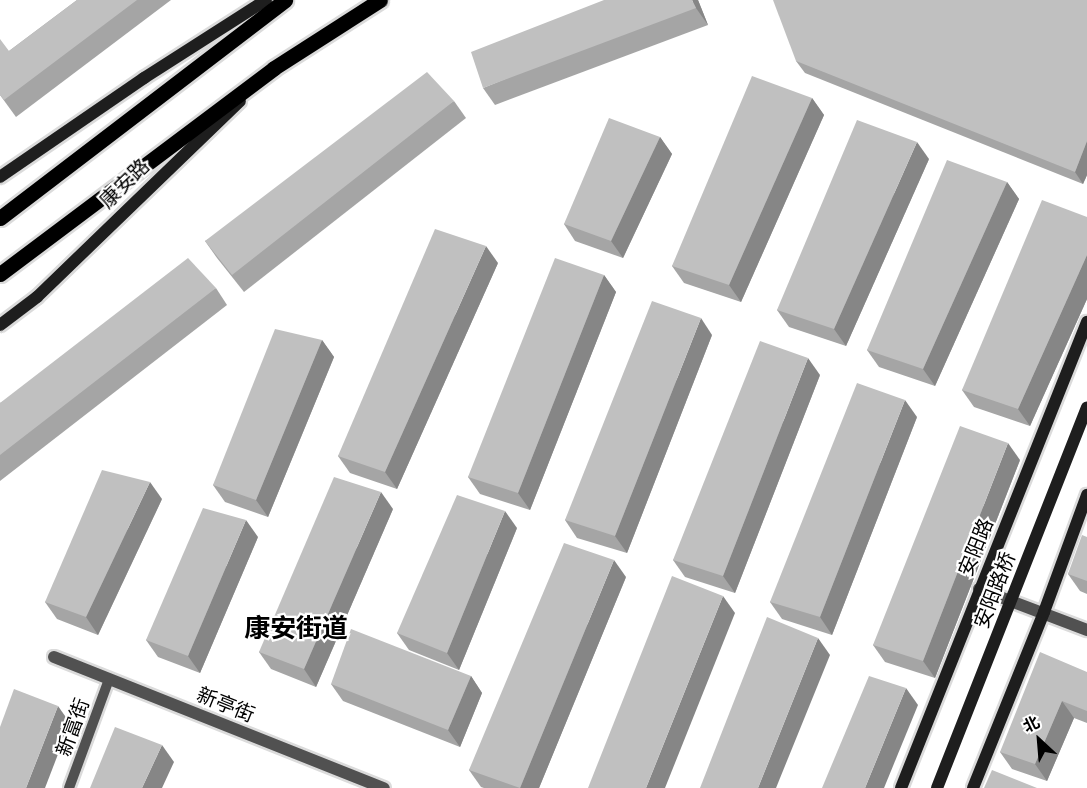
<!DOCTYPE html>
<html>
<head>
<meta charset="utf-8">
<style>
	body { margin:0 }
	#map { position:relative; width:1087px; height:788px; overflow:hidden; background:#fff; font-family:"Asap Condensed","Noto Sans SC",sans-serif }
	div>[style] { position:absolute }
	.roads { filter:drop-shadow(2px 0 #dbdbdb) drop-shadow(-2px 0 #dbdbdb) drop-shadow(0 2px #dbdbdb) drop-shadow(0 -2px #dbdbdb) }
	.service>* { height:10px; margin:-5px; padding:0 5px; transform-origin:5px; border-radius:5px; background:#515151 }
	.pedestrian>* { height:12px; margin:-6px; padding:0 6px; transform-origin:6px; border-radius:6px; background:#515151 }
	.minor>* { height:12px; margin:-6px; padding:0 6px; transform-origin:6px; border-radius:6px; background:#515151 }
	.secondary>* { height:12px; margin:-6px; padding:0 6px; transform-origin:6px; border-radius:6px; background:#1e1e1e }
	.primary>* { height:15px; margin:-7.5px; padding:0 7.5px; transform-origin:7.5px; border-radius:7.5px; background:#000 }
	.secondary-bridge>* { height:12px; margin:-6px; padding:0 6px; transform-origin:6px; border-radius:6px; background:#1e1e1e }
	.wall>* { inset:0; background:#a5a5a5 }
	.shaded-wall>* { inset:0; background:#868686 }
	.building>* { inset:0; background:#c0c0c0 }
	span { translate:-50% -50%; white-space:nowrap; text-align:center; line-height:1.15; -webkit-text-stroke:4.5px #fff; paint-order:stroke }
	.street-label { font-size:20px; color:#000 }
	.district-label { font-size:26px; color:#000; font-weight:700 }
	.north { position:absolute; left:1009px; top:710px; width:60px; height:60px; -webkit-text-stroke:4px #fff; paint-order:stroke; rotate:334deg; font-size:16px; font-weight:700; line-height:24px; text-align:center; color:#000 }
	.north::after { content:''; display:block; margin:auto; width:21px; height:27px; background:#000; clip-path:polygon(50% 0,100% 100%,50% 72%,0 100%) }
</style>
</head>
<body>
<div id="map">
	<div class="roads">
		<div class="service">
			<div style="left:69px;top:788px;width:116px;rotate:-69.8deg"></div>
		</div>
		<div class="pedestrian">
			<div style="left:54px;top:657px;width:355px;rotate:21.7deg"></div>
		</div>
		<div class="minor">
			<div style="left:979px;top:589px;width:116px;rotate:20.8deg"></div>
		</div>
		<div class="secondary">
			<div style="left:0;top:177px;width:175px;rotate:-34.5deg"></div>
			<div style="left:144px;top:78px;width:145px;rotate:-32.6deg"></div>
			<div style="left:0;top:325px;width:46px;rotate:-37.1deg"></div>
			<div style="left:37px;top:297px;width:282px;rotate:-44deg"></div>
			<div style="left:901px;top:788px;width:502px;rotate:-68.24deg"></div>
			<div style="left:973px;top:788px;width:190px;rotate:-68deg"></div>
			<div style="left:1044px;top:612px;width:125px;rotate:-69.8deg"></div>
		</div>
		<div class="primary">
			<div style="left:0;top:218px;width:359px;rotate:-37.4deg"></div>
			<div style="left:0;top:274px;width:343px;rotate:-36.9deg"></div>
			<div style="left:274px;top:68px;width:126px;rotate:-32.7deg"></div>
		</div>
	</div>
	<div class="secondary-bridge">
		<div style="left:937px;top:788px;width:409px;rotate:-68.5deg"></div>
	</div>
	<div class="wall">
		<div style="clip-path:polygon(77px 0,171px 0,16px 117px,0 95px,9px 51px)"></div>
		<div style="clip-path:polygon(698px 0,708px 25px,495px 105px,483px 88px)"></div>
		<div style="clip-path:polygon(1087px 0,1087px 175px,1083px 184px,805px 73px,796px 61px)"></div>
		<div style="clip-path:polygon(812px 98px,824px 115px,741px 302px,684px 283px,672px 266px)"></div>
		<div style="clip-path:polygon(454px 101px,466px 118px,244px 292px,217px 258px,205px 241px)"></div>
		<div style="clip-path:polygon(660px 137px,672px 154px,623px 258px,575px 241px,564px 224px)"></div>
		<div style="clip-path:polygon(929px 159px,846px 346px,789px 327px,777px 310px)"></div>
		<div style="clip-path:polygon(1007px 182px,1019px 199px,935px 386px,879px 367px,867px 350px)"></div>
		<div style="clip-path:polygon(1087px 217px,1087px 299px,1030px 426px,974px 407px,962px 390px)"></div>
		<div style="clip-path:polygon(498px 263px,397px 489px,350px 473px,338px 456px)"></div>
		<div style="clip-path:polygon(604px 275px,616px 292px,530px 510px,480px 494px,468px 477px)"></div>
		<div style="clip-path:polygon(216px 288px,227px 305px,0 481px,0 403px)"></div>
		<div style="clip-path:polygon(712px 335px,627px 553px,577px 538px,565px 520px)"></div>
		<div style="clip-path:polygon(322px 340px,334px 357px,268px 517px,225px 502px,213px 485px)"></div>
		<div style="clip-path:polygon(820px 375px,735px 593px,685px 577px,673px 560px)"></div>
		<div style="clip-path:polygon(917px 417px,832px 635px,782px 619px,770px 602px)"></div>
		<div style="clip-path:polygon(1020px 460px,935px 678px,885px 662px,873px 645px)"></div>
		<div style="clip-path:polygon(162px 499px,98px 635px,57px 619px,45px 602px)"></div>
		<div style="clip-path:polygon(393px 509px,316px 687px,271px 669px,259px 652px)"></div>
		<div style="clip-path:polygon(517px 528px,459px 670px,409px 650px,397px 633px)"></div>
		<div style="clip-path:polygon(258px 537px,200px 673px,158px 657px,146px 640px)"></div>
		<div style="clip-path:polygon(1087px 537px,1087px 594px,1080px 591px,1068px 574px)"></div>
		<div style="clip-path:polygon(626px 577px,539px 788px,484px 788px,481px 787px,469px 770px)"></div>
		<div style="clip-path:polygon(1087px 672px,1087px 723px,1074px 718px,1047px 781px,1012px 769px,1000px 752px)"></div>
		<div style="clip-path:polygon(471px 676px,482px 693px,460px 747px,343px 701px,331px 684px)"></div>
	</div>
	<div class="shaded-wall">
		<div style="clip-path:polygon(692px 0,698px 0,708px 25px,696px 8px)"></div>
		<div style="clip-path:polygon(812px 98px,824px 115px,741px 302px,729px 285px)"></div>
		<div style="clip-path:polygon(660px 137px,672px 154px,623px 258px,611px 241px)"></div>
		<div style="clip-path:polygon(1087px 141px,1087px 175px,1083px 184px,1075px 172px)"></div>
		<div style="clip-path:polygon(917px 142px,929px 159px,846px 346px,834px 329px)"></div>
		<div style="clip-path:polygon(1007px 182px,1019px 199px,935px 386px,923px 369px)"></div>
		<div style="clip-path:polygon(486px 246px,498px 263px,397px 489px,385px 472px)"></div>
		<div style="clip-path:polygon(1087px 255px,1087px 299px,1030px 426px,1018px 409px)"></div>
		<div style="clip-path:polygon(604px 275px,616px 292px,530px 510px,518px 493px)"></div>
		<div style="clip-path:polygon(701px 318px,712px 335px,627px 553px,615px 536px)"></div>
		<div style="clip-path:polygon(322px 340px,334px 357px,268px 517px,256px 500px)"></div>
		<div style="clip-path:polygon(808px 358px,820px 375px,735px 593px,723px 576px)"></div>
		<div style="clip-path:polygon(905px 400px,917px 417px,832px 635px,820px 617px)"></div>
		<div style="clip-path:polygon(1008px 443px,1020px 460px,935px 678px,923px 661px)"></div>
		<div style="clip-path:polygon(150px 482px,162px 499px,98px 635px,86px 617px)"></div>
		<div style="clip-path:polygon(381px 492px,393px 509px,316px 687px,304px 669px)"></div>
		<div style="clip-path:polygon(505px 511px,517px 528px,459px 670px,447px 653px)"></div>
		<div style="clip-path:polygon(246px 520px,258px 537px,200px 673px,188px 656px)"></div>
		<div style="clip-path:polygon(614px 560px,626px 577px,539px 788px,520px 788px)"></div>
		<div style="clip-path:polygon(723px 596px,735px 613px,665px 788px,646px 788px)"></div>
		<div style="clip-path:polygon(818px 638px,830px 655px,776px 788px,758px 788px)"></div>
		<div style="clip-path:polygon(471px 676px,482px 693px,460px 747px,448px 730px)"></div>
		<div style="clip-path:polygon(906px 688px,918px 705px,884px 788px,865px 788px)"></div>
		<div style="clip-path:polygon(1062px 701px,1074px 718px,1047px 781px,1035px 764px)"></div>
		<div style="clip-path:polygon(58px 706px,70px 723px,45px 788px,26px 788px)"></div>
		<div style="clip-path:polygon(162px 745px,174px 762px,162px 788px,142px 788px)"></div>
	</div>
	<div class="building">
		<div style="clip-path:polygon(77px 0,137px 0,4px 100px,0 95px,0 39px,9px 51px)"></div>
		<div style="clip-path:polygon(604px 0,692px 0,696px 8px,483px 88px,471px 52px)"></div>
		<div style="clip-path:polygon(773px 0,1087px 0,1087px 141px,1075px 172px,796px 61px)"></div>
		<div style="clip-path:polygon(427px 72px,454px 101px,232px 275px,205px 241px)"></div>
		<div style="clip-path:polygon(752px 76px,812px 98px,729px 285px,672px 266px)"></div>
		<div style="clip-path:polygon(609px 118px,660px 137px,611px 241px,564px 224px)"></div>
		<div style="clip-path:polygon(857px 120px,917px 142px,834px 329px,777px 310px)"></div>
		<div style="clip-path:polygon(947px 160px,1007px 182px,923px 369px,867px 350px)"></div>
		<div style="clip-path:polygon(1042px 200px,1087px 217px,1087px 255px,1018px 409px,962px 390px)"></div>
		<div style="clip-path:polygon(435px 229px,486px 246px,385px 472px,338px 456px)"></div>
		<div style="clip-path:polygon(188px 258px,216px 288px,0 455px,0 403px)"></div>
		<div style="clip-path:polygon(555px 258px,604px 275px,518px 493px,468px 477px)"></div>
		<div style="clip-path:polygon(652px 301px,701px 318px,615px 536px,565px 520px)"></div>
		<div style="clip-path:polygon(275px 329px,322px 340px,256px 500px,213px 485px)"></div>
		<div style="clip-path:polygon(760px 341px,808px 358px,723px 576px,673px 560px)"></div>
		<div style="clip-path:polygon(857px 383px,905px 400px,820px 617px,770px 602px)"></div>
		<div style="clip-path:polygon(960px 426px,1008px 443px,923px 661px,873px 645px)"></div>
		<div style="clip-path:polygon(102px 470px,150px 482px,86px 617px,45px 602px)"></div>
		<div style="clip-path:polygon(334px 477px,381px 492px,304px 669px,259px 652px)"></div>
		<div style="clip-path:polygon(457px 495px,505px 511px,447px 653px,397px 633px)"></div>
		<div style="clip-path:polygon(203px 508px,246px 520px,188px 656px,146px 640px)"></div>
		<div style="clip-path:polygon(1082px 535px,1087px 537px,1087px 581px,1068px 574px)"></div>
		<div style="clip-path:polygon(564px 543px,614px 560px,520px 788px,469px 770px)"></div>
		<div style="clip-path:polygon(672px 576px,723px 596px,646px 788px,588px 788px)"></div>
		<div style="clip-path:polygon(767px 617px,818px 638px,758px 788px,700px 788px)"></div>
		<div style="clip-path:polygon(351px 629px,471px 676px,448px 730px,331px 684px)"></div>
		<div style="clip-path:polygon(1040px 652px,1087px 672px,1087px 711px,1062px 701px,1035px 764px,1000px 752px)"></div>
		<div style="clip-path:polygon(869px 676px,906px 688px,865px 788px,822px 788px)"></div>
		<div style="clip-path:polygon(14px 689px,58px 706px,26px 788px,0 788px,0 727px)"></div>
		<div style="clip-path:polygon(115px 727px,162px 745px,142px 788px,90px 788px)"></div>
		<div style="clip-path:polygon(992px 770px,1037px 788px,984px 788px)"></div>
	</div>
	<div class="street-label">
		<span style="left:124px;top:183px;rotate:-44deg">康安路</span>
		<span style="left:975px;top:547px;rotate:-68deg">安阳路</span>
		<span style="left:994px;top:590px;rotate:-69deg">安阳路桥</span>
		<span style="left:226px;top:704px;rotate:22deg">新亭街</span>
		<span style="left:72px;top:727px;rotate:-70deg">新富街</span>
	</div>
	<div class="district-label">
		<span style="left:296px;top:629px">康安街道</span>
	</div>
	<div class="north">北</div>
</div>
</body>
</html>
